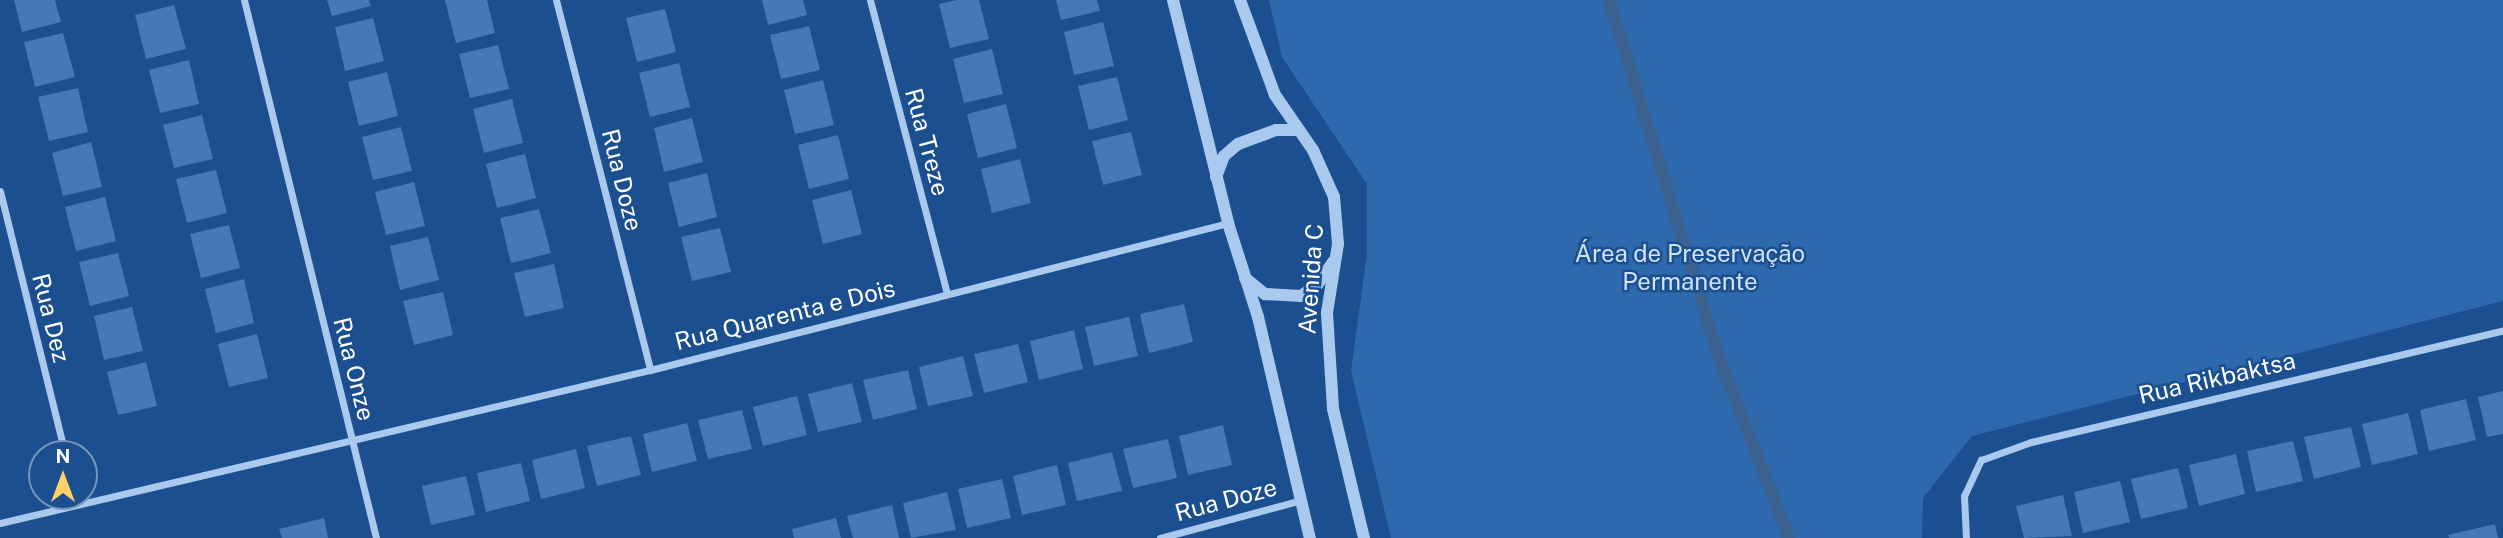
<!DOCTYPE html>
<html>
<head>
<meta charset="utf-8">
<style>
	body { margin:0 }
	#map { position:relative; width:2503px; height:538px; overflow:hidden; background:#1b4f8f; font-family:"Public Sans",sans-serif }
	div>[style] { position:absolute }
	.green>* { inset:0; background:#2e69ad }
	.stream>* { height:12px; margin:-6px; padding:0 6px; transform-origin:6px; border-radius:6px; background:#3c6290 }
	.building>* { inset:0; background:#4478b7 }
	.minor>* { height:7px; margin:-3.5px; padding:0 3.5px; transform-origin:3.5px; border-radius:3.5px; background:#a9c9ee }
	.tertiary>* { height:12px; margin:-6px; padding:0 6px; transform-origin:6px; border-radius:6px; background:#a9c9ee }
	span { translate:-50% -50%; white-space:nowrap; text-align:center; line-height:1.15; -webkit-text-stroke:5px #1b4f8f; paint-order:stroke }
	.street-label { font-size:24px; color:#fff }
	.park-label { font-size:24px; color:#cfe3fa }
	.north { position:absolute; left:28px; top:440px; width:70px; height:70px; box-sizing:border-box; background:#1b4f8f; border:2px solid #7695bc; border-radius:50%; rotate:0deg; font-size:19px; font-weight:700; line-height:28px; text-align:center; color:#fff }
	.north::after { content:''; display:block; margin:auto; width:24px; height:32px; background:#ffd166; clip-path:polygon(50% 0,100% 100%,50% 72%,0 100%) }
</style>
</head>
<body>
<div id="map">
	<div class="green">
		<div style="clip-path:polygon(1269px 0,2503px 0,2503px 301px,1972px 436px,1923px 498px,1922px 538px,1391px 538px,1351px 371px,1367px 253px,1367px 184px,1282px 57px)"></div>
	</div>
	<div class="stream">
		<div style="left:1609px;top:0;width:377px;rotate:72.9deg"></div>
		<div style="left:1720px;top:360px;width:191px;rotate:68.8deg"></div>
	</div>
	<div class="building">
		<div style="clip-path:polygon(14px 0,55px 0,61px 22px,22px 32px)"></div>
		<div style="clip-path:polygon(327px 0,369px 0,371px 6px,332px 16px)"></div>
		<div style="clip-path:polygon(445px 0,487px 0,495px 33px,456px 43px)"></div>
		<div style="clip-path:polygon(762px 0,803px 0,807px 15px,768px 25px)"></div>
		<div style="clip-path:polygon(957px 0,979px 0,989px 39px,950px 48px,939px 4px)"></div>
		<div style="clip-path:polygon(1056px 0,1097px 0,1100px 11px,1061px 20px)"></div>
		<div style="clip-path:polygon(174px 5px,186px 49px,146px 59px,135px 15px)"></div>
		<div style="clip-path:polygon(665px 9px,676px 52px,637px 62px,626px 18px)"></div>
		<div style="clip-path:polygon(373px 18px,384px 61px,345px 71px,335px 27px)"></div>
		<div style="clip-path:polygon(1103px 22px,1114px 66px,1074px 75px,1064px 32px)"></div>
		<div style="clip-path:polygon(809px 26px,820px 70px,781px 79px,770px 35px)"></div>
		<div style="clip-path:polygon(63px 33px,75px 77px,35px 87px,24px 42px)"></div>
		<div style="clip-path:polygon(498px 45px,509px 89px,470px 98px,459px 54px)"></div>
		<div style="clip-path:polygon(992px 49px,1003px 94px,964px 103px,953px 59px)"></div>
		<div style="clip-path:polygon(189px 60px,199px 104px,160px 113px,149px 70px)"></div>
		<div style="clip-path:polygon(679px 63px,690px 107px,650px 117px,639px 73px)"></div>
		<div style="clip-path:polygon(387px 72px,398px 116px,359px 126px,348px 82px)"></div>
		<div style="clip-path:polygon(1117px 77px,1128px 120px,1089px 130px,1078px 86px)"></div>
		<div style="clip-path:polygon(823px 80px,834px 125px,795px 134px,784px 90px)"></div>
		<div style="clip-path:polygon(78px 88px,88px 132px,49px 141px,38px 97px)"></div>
		<div style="clip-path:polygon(512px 99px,523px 143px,484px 153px,473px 109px)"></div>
		<div style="clip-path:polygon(1006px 104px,1017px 148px,978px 158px,967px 114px)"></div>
		<div style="clip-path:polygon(202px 115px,213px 159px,174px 168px,163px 125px)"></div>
		<div style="clip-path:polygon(692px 118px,703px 162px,664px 172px,654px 128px)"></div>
		<div style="clip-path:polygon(401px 127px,412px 171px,373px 180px,362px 137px)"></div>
		<div style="clip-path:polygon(1131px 132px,1142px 175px,1103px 185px,1092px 141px)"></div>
		<div style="clip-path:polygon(838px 135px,849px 179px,809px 189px,798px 145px)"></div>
		<div style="clip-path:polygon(91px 142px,102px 187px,63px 196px,52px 153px)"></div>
		<div style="clip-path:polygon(525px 154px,536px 198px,497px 208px,486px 164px)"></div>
		<div style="clip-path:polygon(1020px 159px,1031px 203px,992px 213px,981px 169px)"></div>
		<div style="clip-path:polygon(216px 170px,227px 213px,187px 223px,176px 179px)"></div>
		<div style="clip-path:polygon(707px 173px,717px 217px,679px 227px,668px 183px)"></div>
		<div style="clip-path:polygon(414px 182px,425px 226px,386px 235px,375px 192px)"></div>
		<div style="clip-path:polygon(851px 190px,862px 234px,823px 244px,812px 200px)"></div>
		<div style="clip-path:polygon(105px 197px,116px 241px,76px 251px,65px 207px)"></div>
		<div style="clip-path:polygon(539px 209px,551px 253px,511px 263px,500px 218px)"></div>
		<div style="clip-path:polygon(229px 225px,240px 268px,201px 278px,190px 234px)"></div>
		<div style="clip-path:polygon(720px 228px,731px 272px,692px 281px,681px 237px)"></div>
		<div style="clip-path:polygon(428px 237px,439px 280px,400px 290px,390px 246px)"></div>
		<div style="clip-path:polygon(118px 253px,129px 296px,90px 306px,79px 262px)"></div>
		<div style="clip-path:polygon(554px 264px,564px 308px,525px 317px,514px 273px)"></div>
		<div style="clip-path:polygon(244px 279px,254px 323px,216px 333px,205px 289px)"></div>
		<div style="clip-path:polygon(443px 292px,453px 335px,414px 345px,403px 301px)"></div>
		<div style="clip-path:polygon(1184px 304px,1193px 342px,1149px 353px,1140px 314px)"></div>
		<div style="clip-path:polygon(132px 307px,143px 351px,104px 360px,94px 316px)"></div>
		<div style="clip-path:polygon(1129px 317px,1138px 356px,1094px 366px,1085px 327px)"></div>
		<div style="clip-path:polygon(1074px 330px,1083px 369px,1039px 380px,1030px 341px)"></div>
		<div style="clip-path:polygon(257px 334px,268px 378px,229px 387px,218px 344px)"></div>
		<div style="clip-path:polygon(1018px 344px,1028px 382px,984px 393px,974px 354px)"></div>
		<div style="clip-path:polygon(963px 356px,973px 396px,928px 406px,919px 367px)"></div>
		<div style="clip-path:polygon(146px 362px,157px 406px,118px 415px,107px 372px)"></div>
		<div style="clip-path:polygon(908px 370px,917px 409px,873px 420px,863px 380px)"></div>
		<div style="clip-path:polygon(852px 383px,862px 422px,818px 432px,808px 394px)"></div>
		<div style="clip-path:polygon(2503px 391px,2503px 434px,2487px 437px,2478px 397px)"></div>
		<div style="clip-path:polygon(797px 396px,807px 435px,763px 446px,753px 407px)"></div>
		<div style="clip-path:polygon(2466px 399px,2476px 440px,2429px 451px,2420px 410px)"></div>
		<div style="clip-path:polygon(742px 410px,752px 449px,708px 459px,698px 420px)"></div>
		<div style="clip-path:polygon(2408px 413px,2418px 454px,2372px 465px,2362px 424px)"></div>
		<div style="clip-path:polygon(687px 423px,697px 461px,652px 472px,643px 434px)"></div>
		<div style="clip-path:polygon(1223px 425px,1232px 465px,1188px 475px,1179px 436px)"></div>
		<div style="clip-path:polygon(2351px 427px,2361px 467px,2314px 479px,2304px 437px)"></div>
		<div style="clip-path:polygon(631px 436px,641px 475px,597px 486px,587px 446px)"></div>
		<div style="clip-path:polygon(1168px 439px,1177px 478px,1133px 488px,1123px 449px)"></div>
		<div style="clip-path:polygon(2293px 441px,2303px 481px,2256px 492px,2247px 451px)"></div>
		<div style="clip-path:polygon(576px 449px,585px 488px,541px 499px,532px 460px)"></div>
		<div style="clip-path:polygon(1112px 452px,1122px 491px,1077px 501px,1068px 463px)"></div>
		<div style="clip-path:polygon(2236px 454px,2245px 494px,2199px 506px,2189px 465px)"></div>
		<div style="clip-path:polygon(521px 463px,530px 501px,486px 512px,477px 473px)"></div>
		<div style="clip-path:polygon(1057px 465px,1066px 505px,1022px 515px,1013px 476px)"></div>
		<div style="clip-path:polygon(2178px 468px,2188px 508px,2141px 519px,2131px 479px)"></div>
		<div style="clip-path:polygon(466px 476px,475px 515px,431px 525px,422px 486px)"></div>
		<div style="clip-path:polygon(1002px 479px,1011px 518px,967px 528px,958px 489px)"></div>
		<div style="clip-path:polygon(2120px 481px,2130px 522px,2083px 533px,2074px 492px)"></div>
		<div style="clip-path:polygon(947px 492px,956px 530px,911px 538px,903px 503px)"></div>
		<div style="clip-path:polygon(2063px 495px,2072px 536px,2024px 538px,2016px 506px)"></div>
		<div style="clip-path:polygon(892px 505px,899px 538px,853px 538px,847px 516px)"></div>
		<div style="clip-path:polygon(324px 518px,328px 538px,282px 538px,279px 529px)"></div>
		<div style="clip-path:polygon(836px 518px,841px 538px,794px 538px,792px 529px)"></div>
		<div style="clip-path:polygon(2495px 524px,2498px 538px,2449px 538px,2448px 535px)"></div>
	</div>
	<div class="minor">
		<div style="left:244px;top:0;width:554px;rotate:76.21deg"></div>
		<div style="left:556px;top:0;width:382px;rotate:75.7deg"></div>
		<div style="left:870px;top:0;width:304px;rotate:75.3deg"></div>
		<div style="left:0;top:191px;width:271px;rotate:76.1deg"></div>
		<div style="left:0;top:523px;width:668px;rotate:-13.25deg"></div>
		<div style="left:650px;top:370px;width:596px;rotate:-14.27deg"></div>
		<div style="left:1160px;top:538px;width:147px;rotate:-15deg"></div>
		<div style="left:1966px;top:538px;width:42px;rotate:-92.7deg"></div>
		<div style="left:1964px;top:496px;width:40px;rotate:-65deg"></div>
		<div style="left:1981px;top:460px;width:53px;rotate:-19.8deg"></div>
		<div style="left:2031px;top:442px;width:485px;rotate:-13.3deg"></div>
	</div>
	<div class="tertiary">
		<div style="left:1173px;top:0;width:230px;rotate:76.1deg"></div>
		<div style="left:1228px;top:223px;width:99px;rotate:72.3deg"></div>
		<div style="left:1258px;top:317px;width:227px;rotate:76.8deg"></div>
		<div style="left:1240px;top:0;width:101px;rotate:69.8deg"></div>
		<div style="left:1275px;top:95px;width:67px;rotate:55.4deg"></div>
		<div style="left:1313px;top:150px;width:51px;rotate:65.9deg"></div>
		<div style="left:1334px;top:197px;width:47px;rotate:85.1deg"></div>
		<div style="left:1338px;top:244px;width:70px;rotate:99.1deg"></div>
		<div style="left:1327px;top:313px;width:96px;rotate:86.4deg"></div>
		<div style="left:1333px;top:409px;width:133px;rotate:76.5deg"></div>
		<div style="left:1216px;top:177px;width:22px;rotate:-69deg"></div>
		<div style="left:1224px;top:156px;width:18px;rotate:-41deg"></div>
		<div style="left:1238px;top:144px;width:40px;rotate:-20.2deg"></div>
		<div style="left:1276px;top:130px;width:23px"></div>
		<div style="left:1245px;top:278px;width:26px;rotate:39deg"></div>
		<div style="left:1265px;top:294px;width:36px;rotate:3deg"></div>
		<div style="left:1301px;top:296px;width:19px;rotate:-35deg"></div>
		<div style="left:1317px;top:285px;width:29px;rotate:-55deg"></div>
	</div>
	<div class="street-label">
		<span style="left:927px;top:142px;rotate:75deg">Rua Treze</span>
		<span style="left:622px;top:180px;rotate:76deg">Rua Doze</span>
		<span style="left:1311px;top:279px;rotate:-86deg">Avenida C</span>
		<span style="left:785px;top:315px;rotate:-14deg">Rua Quarenta e Dois</span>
		<span style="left:51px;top:318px;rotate:76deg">Rua Dez</span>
		<span style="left:354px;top:369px;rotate:76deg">Rua Onze</span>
		<span style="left:2217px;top:378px;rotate:-13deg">Rua Rikbaktsa</span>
		<span style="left:1226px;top:500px;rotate:-15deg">Rua Doze</span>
	</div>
	<div class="park-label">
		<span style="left:1690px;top:268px">Área de Preservação<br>Permanente</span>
	</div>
	<div class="north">N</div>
</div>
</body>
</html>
